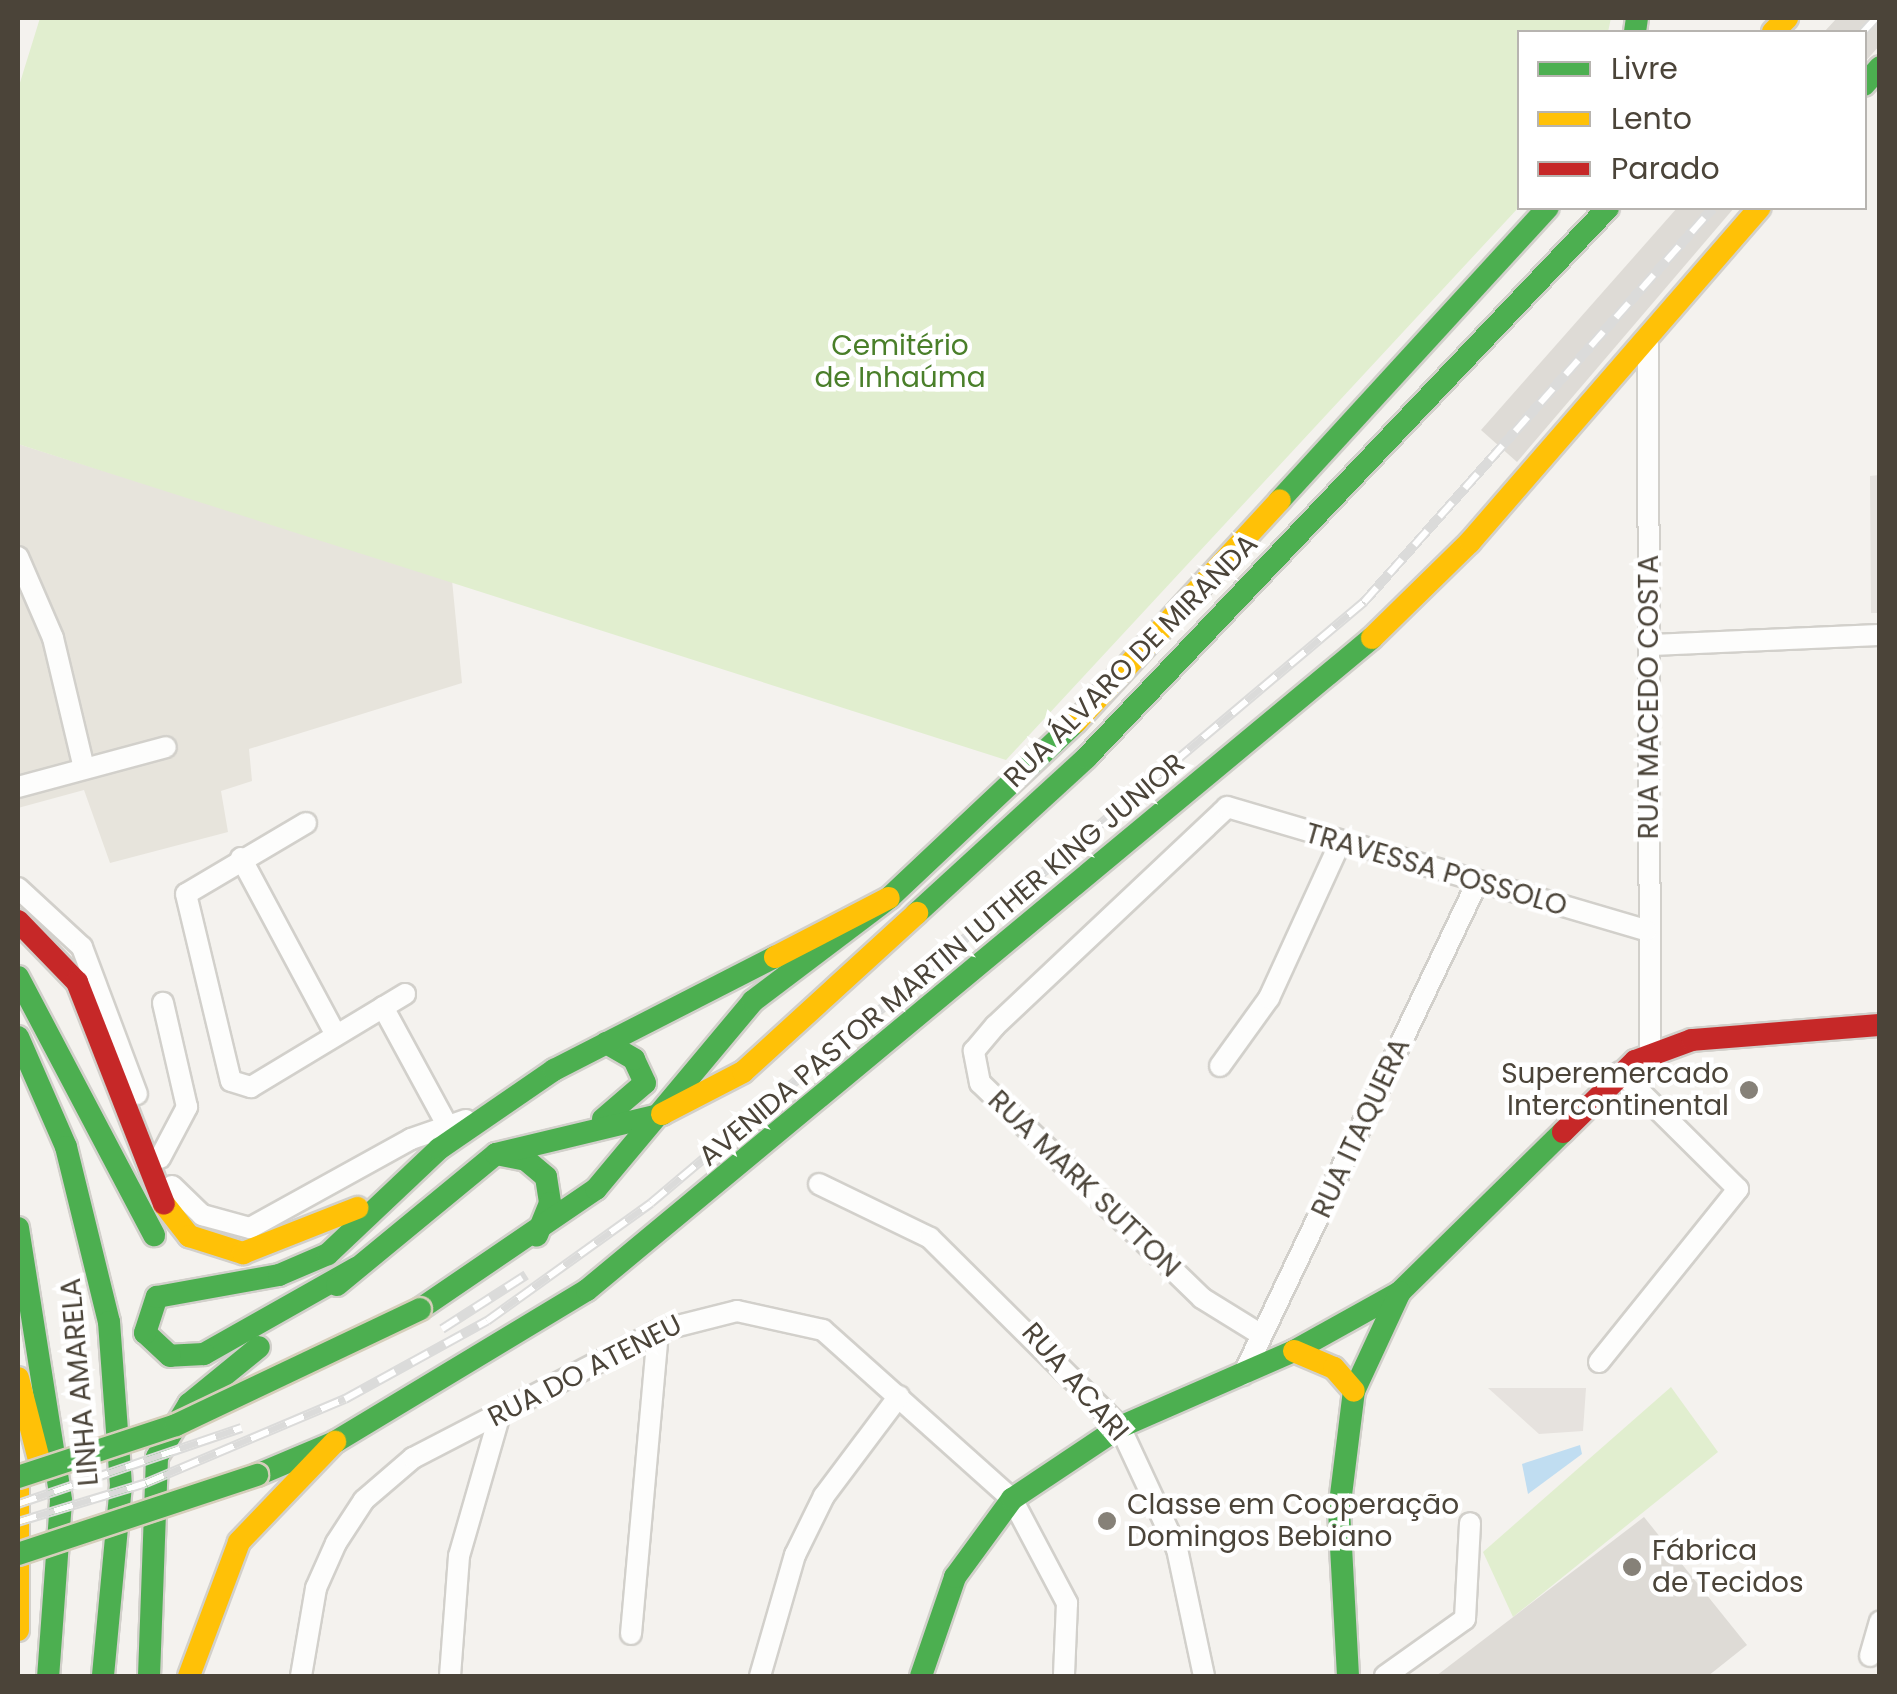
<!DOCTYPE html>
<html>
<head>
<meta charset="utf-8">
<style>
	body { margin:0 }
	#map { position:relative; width:1897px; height:1694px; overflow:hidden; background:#f4f2ee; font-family:Poppins,sans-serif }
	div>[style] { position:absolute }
	.residential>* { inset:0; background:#e7e4dc }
	.industrial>* { inset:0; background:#e6e2de }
	.green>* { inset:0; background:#e1eecf }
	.parking>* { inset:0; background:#e6e3df }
	.water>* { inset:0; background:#c0ddf1 }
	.building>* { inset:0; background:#dedbd6 }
	.roads { filter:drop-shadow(2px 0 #d2d0cb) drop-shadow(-2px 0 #d2d0cb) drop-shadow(0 2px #d2d0cb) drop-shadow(0 -2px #d2d0cb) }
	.street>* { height:20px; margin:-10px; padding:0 10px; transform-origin:10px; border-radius:10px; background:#fdfdfc }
	.fast>* { height:22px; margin:-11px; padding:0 11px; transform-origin:11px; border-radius:11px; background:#4caf50 }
	.slow>* { height:22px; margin:-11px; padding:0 11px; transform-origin:11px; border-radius:11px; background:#ffc107 }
	.jam>* { height:22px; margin:-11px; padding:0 11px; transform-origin:11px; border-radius:11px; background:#c62828 }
	.rail>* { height:10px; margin-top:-5px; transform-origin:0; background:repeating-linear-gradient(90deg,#fff 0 19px,#dbdbda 0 38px); box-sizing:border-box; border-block:2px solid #dbdbda }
	.bridges { filter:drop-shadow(2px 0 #d6cebb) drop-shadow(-2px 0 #d6cebb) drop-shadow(0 2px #d6cebb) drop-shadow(0 -2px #d6cebb) }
	.fast-bridge>* { height:22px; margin:-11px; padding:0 11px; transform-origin:11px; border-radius:11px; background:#4caf50 }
	.dots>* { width:28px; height:28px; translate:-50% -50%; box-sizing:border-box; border:5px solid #fff; border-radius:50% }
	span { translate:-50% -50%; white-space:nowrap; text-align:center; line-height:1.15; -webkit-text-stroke:9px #fff; paint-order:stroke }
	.park-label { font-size:28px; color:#4a7f2a }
	.street-label { font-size:28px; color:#4b4439 }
	.poi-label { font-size:28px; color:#4b4439 }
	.right { translate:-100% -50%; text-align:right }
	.left { translate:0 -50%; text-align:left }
	.frame { position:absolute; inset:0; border:20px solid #4b4439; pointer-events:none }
	.legend { position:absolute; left:1517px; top:30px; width:350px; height:180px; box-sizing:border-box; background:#fff; border:2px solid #b7b4b0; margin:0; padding:12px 18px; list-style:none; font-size:30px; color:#4b4439 }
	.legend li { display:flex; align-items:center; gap:20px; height:50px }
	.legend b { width:50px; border:2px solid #b7b4b0 }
</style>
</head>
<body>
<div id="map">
	<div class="residential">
		<div style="clip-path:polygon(18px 444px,452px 580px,462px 683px,249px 749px,252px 781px,221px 791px,228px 832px,110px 863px,84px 790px,18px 808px)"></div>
	</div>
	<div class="industrial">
		<div style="clip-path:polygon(1488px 1388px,1586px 1388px,1583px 1431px,1539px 1434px)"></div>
	</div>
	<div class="green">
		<div style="clip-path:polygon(40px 18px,1611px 18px,1608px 32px,1520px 32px,1519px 207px,1006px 760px,18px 444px,18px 89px)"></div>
		<div style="clip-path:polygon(1671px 1387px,1718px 1452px,1513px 1617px,1483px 1552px)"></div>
	</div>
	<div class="parking">
		<div style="clip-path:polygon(1879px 475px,1879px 613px,1871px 613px,1870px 476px)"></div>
	</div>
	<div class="water">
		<div style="clip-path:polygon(1580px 1445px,1582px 1454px,1528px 1494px,1522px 1464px)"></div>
	</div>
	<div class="building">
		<div style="clip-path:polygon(1837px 18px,1880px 18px,1880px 45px,1864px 63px,1864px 32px,1824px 32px)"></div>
		<div style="clip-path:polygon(1677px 208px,1734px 208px,1517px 462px,1481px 430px)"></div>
		<div style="clip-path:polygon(1644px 1517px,1747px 1645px,1708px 1676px,1436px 1676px)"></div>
	</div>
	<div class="roads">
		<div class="street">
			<div style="left:1648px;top:344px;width:707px;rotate:89.84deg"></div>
			<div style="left:18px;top:557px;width:88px;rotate:66.6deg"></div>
			<div style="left:53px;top:638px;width:134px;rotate:76.6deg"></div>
			<div style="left:1651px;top:645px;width:229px;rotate:-2.5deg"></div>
			<div style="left:18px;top:787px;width:153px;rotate:-15.1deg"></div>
			<div style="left:306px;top:823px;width:139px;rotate:149.4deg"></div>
			<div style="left:186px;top:894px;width:192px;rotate:76.5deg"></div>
			<div style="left:231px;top:1081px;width:21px;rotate:17deg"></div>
			<div style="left:251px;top:1087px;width:180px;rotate:-31.1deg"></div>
			<div style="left:241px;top:858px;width:201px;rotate:61.8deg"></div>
			<div style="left:18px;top:888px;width:87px;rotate:42.7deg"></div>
			<div style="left:82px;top:947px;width:157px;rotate:69.5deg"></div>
			<div style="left:383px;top:1007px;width:132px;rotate:61.5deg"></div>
			<div style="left:1220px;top:1066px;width:84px;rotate:-54.2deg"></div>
			<div style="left:1269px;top:998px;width:168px;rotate:-65.4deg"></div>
			<div style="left:160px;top:1158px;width:58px;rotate:-62.1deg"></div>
			<div style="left:187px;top:1107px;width:107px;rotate:-103deg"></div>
			<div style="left:819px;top:1184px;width:123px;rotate:25.9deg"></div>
			<div style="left:930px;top:1238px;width:268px;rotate:44.8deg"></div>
			<div style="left:1120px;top:1427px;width:135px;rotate:65deg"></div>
			<div style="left:1177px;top:1549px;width:130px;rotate:78deg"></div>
			<div style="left:172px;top:1186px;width:42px;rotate:44deg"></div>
			<div style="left:202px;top:1215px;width:50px;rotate:15.2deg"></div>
			<div style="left:250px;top:1228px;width:184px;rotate:-28.9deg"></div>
			<div style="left:411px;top:1139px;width:58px;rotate:-19.1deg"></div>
			<div style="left:1260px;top:1334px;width:68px;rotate:-148.2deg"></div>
			<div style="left:1202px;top:1298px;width:309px;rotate:-135.9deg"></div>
			<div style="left:980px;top:1083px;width:33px;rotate:-101deg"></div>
			<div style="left:974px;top:1051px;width:33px;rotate:-50deg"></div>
			<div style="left:995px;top:1026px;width:319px;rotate:-43.3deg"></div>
			<div style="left:1227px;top:807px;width:437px;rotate:16.4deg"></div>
			<div style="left:1599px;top:1362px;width:222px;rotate:-51.2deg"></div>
			<div style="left:1738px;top:1189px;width:166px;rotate:-135.2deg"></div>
			<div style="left:1243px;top:1375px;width:547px;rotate:-64.56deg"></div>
			<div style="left:631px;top:1634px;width:304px;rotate:-84.9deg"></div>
			<div style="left:1870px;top:1656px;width:36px;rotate:-74deg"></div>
			<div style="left:301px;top:1676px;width:89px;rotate:-80.3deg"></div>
			<div style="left:316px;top:1588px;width:49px;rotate:-66deg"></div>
			<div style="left:336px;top:1543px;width:51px;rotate:-56.9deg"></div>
			<div style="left:364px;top:1500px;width:65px;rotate:-40.6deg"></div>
			<div style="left:413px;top:1458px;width:276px;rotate:-27.4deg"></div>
			<div style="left:658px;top:1331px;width:81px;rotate:-14.2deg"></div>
			<div style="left:737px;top:1311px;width:88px;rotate:12.5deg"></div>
			<div style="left:823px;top:1330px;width:254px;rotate:41.8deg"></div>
			<div style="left:1012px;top:1499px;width:118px;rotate:62.1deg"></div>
			<div style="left:1067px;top:1603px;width:73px;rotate:92.4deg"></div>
			<div style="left:450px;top:1676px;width:120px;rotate:-85.7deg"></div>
			<div style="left:459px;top:1556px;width:148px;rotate:-73.9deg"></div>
			<div style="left:760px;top:1676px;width:126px;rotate:-73.9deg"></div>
			<div style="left:795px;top:1555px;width:66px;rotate:-63.8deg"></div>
			<div style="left:824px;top:1496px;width:125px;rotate:-53.1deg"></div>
			<div style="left:1385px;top:1676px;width:98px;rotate:-35.5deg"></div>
			<div style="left:1465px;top:1619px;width:96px;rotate:-87deg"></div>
		</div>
		<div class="fast">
			<div style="left:1635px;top:32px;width:14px;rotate:-82deg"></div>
			<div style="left:1864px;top:85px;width:24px;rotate:-48deg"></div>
			<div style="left:1280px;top:500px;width:396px;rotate:-47.5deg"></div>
			<div style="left:917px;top:913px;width:229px;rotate:-42.5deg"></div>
			<div style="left:1086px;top:758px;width:758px;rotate:-46.5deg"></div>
			<div style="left:18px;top:977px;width:292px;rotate:62.2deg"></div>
			<div style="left:18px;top:1037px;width:120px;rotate:66.4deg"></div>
			<div style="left:66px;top:1147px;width:180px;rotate:76.2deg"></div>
			<div style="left:109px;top:1322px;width:163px;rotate:85.8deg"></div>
			<div style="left:121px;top:1485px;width:192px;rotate:95.4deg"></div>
			<div style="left:603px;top:1119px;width:55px;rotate:-40.6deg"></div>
			<div style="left:645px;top:1083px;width:26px;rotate:-115deg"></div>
			<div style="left:634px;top:1059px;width:32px;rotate:-150deg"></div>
			<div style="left:496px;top:1154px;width:31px;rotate:11deg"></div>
			<div style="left:526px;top:1160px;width:26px;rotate:40deg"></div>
			<div style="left:546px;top:1177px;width:26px;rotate:81deg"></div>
			<div style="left:550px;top:1203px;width:35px;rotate:112deg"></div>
			<div style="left:18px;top:1228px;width:276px;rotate:81deg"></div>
			<div style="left:61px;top:1501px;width:175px;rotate:94.2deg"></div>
			<div style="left:356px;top:1268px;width:175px;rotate:150.5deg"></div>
			<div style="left:204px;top:1354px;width:34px;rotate:177deg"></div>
			<div style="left:170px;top:1356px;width:34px;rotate:-137deg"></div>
			<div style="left:145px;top:1333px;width:38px;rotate:-72deg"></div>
			<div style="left:157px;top:1297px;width:124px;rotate:-10.2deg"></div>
			<div style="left:279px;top:1275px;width:53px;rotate:-23.2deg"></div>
			<div style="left:328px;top:1254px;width:153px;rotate:-43.4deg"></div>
			<div style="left:439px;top:1149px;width:140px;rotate:-34.5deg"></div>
			<div style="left:554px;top:1070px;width:248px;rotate:-27.1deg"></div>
			<div style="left:337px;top:1285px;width:206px;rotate:-39.5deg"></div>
			<div style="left:496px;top:1154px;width:171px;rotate:-13.5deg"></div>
			<div style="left:420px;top:1309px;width:213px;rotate:-34.3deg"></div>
			<div style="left:596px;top:1189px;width:245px;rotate:-50.1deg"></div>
			<div style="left:753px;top:1001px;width:171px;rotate:-37.1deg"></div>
			<div style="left:889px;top:898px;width:257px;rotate:-43.3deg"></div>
			<div style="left:257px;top:1475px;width:85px;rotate:-22.9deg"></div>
			<div style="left:335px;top:1442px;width:294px;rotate:-31.1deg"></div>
			<div style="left:587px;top:1290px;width:1020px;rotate:-39.71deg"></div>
			<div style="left:149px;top:1676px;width:219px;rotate:-87.9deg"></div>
			<div style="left:157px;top:1457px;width:62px;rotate:-58.9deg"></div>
			<div style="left:189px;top:1404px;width:90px;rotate:-39.2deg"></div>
			<div style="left:921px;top:1676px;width:105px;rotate:-71deg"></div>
			<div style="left:955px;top:1577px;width:97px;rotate:-53.8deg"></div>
			<div style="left:1012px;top:1499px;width:130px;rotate:-33.7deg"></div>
			<div style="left:1120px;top:1427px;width:190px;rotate:-23.6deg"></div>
			<div style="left:1294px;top:1351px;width:121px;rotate:-29.1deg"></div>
			<div style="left:1400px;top:1292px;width:228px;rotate:-44.5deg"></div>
			<div style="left:1348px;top:1676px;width:165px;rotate:-93.1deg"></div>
			<div style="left:1339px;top:1511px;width:121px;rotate:-82.9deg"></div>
			<div style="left:1354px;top:1391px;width:109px;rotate:-65.1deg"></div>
		</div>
		<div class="slow">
			<div style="left:1773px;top:32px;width:20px;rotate:-45deg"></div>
			<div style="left:1372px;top:638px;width:137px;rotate:-44.4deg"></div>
			<div style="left:1470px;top:542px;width:442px;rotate:-49.1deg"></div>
			<div style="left:1076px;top:722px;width:301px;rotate:-47.4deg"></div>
			<div style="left:775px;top:957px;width:128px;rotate:-27.4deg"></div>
			<div style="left:662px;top:1114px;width:91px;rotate:-27.4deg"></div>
			<div style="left:743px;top:1072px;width:236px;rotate:-42.4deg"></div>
			<div style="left:164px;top:1204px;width:41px;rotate:52deg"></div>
			<div style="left:189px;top:1236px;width:57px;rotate:17.5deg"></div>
			<div style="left:243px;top:1253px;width:123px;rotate:-21.5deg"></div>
			<div style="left:1294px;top:1351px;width:43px;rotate:23deg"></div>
			<div style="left:1334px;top:1368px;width:30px;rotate:49deg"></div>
			<div style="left:18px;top:1378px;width:85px;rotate:75.6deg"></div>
			<div style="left:18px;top:1489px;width:141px;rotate:90deg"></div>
			<div style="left:189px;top:1676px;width:143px;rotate:-69.5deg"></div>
			<div style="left:239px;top:1542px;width:139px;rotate:-46.2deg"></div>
		</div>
		<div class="jam">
			<div style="left:18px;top:921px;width:85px;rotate:46deg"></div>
			<div style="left:77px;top:982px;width:238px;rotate:68.6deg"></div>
			<div style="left:1563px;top:1132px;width:101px;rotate:-44.6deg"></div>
			<div style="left:1635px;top:1061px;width:61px;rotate:-20.2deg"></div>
			<div style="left:1692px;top:1040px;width:189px;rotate:-4.6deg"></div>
		</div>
	</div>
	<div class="rail">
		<div style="left:1863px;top:32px;width:19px;rotate:-47deg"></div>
		<div style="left:442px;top:1329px;width:100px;rotate:-32.7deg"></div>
		<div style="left:18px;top:1504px;width:236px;rotate:-18.8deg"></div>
		<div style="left:18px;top:1522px;width:134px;rotate:-16.9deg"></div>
		<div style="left:146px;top:1483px;width:216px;rotate:-22.9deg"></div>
		<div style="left:345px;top:1399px;width:162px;rotate:-28.8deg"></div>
		<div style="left:487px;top:1321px;width:202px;rotate:-35.7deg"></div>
		<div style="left:651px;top:1203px;width:933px;rotate:-40.13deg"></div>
		<div style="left:1364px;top:602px;width:526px;rotate:-48.47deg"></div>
	</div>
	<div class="bridges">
		<div class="fast-bridge">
			<div style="left:18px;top:1477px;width:166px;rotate:-18.2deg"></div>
			<div style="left:176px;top:1425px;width:270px;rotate:-25.4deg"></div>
			<div style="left:18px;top:1554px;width:252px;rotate:-18.3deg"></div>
		</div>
	</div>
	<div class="dots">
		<div style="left:1749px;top:1090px;background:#868178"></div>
		<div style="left:1107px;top:1521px;background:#868178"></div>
		<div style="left:1632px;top:1567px;background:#868178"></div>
	</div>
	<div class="park-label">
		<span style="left:900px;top:362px">Cemitério<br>de Inhaúma</span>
	</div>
	<div class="street-label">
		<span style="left:1131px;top:661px;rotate:-45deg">RUA ÁLVARO DE MIRANDA</span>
		<span style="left:1649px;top:697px;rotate:-90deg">RUA MACEDO COSTA</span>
		<span style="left:1436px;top:870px;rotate:16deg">TRAVESSA POSSOLO</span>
		<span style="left:942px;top:960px;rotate:-40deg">AVENIDA PASTOR MARTIN LUTHER KING JUNIOR</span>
		<span style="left:1361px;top:1128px;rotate:-65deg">RUA ITAQUERA</span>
		<span style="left:1084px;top:1184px;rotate:44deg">RUA MARK SUTTON</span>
		<span style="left:585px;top:1371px;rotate:-27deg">RUA DO ATENEU</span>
		<span style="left:80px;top:1382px;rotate:-95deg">LINHA AMARELA</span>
		<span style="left:1075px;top:1382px;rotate:49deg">RUA ACARI</span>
	</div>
	<div class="poi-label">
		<span class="right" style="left:1729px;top:1090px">Superemercado<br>Intercontinental</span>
		<span class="left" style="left:1127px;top:1521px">Classe em Cooperação<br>Domingos Bebiano</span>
		<span class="left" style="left:1652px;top:1567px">Fábrica<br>de Tecidos</span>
	</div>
	<div class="frame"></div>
	<ul class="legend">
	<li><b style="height:12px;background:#4caf50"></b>Livre</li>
	<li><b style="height:12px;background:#ffc107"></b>Lento</li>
	<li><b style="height:12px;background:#c62828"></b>Parado</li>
	</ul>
</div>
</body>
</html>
